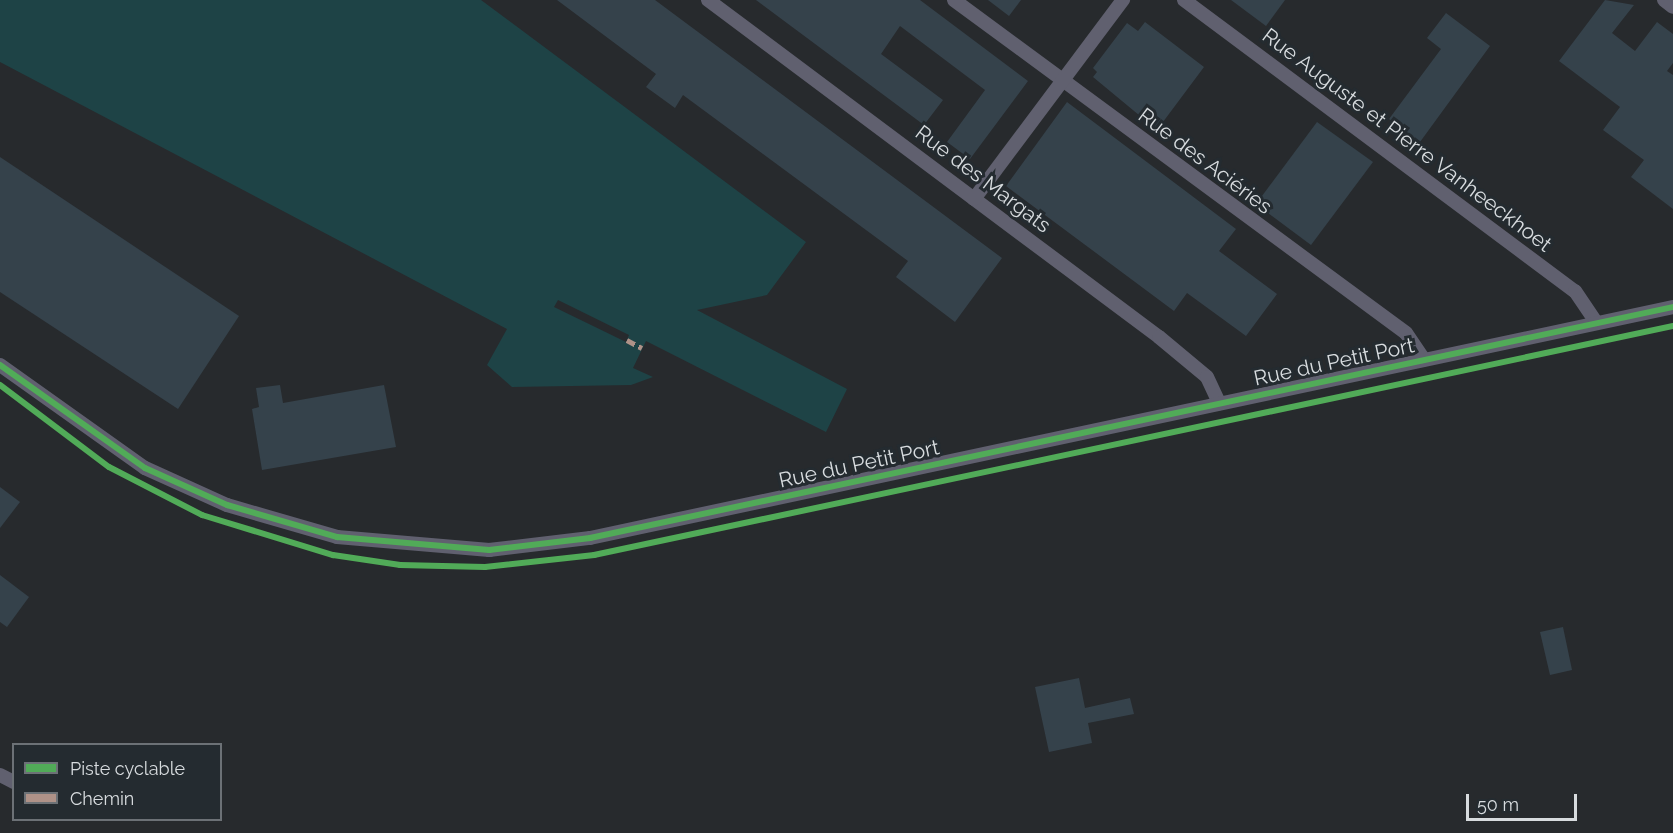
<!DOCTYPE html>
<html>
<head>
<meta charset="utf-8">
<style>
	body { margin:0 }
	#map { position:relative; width:1673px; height:833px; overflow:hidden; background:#272a2d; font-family:Raleway,sans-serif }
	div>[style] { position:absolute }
	.water>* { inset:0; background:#1e4346 }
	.pier>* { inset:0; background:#272a2d }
	.building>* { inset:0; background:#35424b }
	.street>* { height:14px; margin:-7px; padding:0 7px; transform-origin:7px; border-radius:7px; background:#60606f }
	.quiet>* { height:4.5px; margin-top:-2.25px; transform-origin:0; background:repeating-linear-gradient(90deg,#af9288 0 9px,transparent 0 13.5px) }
	.cycleway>* { height:6px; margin:-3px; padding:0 3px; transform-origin:3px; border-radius:3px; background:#51ab58 }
	span { translate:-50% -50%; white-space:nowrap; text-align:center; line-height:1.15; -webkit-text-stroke:6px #242b30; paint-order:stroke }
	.street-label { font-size:21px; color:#d7dbde }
	.legend { position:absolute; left:12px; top:743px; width:210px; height:78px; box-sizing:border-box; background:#242b30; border:2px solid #6c7176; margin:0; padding:8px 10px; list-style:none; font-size:18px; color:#d7dbde }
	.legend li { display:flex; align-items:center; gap:12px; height:30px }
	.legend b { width:30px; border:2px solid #6c7176 }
	.scale { position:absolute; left:1466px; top:794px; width:111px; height:27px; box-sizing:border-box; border:3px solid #d7dbde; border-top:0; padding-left:8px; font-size:18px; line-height:21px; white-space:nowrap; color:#d7dbde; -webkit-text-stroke:4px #242b30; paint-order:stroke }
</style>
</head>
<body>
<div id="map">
	<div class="water">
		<div style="clip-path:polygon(0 0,481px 0,806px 242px,767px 295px,697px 310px,847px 389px,826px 432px,646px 341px,633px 368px,653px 377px,631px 385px,512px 387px,487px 365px,507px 329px,0 62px)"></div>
	</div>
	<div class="pier">
		<div style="clip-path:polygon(558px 300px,629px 335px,626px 342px,554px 307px)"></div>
	</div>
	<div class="building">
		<div style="clip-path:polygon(557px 0,655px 0,1002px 258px,955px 322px,896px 277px,908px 261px,683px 95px,675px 108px,646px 87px,656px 74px)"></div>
		<div style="clip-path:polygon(756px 0,920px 0,1028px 81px,970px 159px,947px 142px,985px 90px,900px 26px,881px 54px,943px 100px,924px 125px)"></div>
		<div style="clip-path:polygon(988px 0,1021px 0,1009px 16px)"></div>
		<div style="clip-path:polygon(1231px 0,1285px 0,1266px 26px)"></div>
		<div style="clip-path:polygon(1605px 0,1634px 5px,1612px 33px,1635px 51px,1657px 22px,1673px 34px,1673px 63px,1667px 71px,1673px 75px,1673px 209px,1631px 177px,1644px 160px,1603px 130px,1620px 107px,1559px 61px)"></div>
		<div style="clip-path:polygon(1446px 13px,1490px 46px,1420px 142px,1389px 119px,1441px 49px,1427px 38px)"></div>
		<div style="clip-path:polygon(1145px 22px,1204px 67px,1157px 130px,1093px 77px,1097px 72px,1093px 68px,1127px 23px,1138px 31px)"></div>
		<div style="clip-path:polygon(1067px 102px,1236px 229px,1219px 251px,1277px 294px,1246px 336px,1187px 293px,1174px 311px,1006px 186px)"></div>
		<div style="clip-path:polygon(1317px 122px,1373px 162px,1311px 245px,1256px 204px)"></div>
		<div style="clip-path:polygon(0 157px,239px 316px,178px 409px,0 292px)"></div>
		<div style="clip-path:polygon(280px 385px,283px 403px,384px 385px,396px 447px,262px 470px,252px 409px,259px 407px,256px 388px)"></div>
		<div style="clip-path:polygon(0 487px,20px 502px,0 528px)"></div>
		<div style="clip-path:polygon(0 575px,29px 597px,7px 627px,0 622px)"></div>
		<div style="clip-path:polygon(1563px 627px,1572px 670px,1550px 675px,1540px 632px)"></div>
		<div style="clip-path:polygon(1079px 678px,1085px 708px,1130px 698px,1134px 714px,1088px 723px,1092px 743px,1049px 752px,1035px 687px)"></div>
	</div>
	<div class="street">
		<div style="left:708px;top:0;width:563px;rotate:36.77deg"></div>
		<div style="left:1159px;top:337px;width:62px;rotate:39.8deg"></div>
		<div style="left:1207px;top:377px;width:29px;rotate:65deg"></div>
		<div style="left:954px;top:0;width:561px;rotate:36.38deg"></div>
		<div style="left:1406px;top:333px;width:32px;rotate:56deg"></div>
		<div style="left:1184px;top:0;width:487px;rotate:36.7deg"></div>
		<div style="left:1575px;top:291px;width:37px;rotate:56deg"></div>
		<div style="left:1664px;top:0;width:11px;rotate:38deg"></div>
		<div style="left:974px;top:199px;width:249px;rotate:-53.2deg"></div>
		<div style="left:0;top:365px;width:178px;rotate:35.4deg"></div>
		<div style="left:145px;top:468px;width:90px;rotate:24.3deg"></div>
		<div style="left:227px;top:505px;width:115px;rotate:16.2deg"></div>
		<div style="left:337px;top:537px;width:153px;rotate:4.9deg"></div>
		<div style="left:489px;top:550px;width:102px;rotate:-6.8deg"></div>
		<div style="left:590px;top:538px;width:1107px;rotate:-12.04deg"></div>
		<div style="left:0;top:775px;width:16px;rotate:27deg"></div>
	</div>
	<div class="quiet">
		<div style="left:627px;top:340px;width:17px;rotate:28deg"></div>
	</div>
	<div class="cycleway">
		<div style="left:0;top:365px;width:178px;rotate:35.4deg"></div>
		<div style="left:145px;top:468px;width:90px;rotate:24.3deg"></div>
		<div style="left:227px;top:505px;width:115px;rotate:16.2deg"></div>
		<div style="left:337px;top:537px;width:153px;rotate:4.9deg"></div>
		<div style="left:489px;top:550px;width:102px;rotate:-6.8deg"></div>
		<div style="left:590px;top:538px;width:1107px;rotate:-12.04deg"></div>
		<div style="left:0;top:385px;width:136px;rotate:37deg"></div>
		<div style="left:109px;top:467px;width:105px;rotate:27.3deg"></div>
		<div style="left:202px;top:515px;width:137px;rotate:17deg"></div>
		<div style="left:333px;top:555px;width:68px;rotate:8.5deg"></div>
		<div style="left:400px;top:565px;width:85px;rotate:1.3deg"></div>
		<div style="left:485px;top:567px;width:110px;rotate:-6.3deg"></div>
		<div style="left:594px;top:555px;width:1103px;rotate:-11.98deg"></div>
	</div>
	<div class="street-label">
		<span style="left:1407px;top:140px;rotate:37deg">Rue Auguste et Pierre Vanheeckhoet</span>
		<span style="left:1205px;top:161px;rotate:37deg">Rue des Aciéries</span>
		<span style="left:983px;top:179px;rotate:37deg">Rue des Margats</span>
		<span style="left:1334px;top:362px;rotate:-12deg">Rue du Petit Port</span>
		<span style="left:859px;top:464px;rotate:-12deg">Rue du Petit Port</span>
	</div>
	<ul class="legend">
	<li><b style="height:8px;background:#51ab58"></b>Piste cyclable</li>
	<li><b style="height:8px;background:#af9288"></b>Chemin</li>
	</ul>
	<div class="scale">50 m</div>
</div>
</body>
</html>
